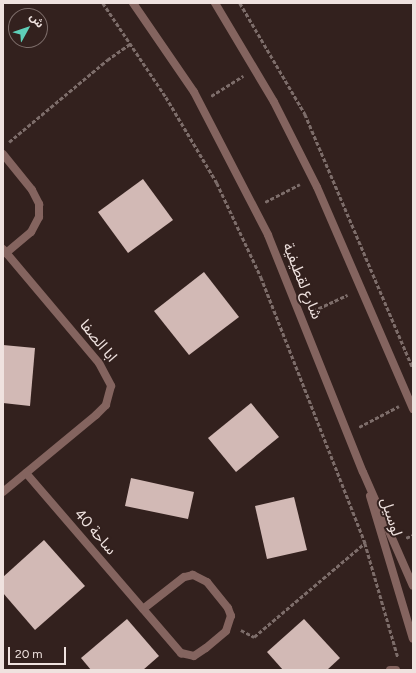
<!DOCTYPE html>
<html>
<head>
<meta charset="utf-8">
<style>
	body { margin:0 }
	#map { position:relative; width:416px; height:673px; overflow:hidden; background:#33211e; font-family:Figtree,"Noto Sans Arabic",sans-serif }
	div>[style] { position:absolute }
	.building>* { inset:0; background:#d2b9b5 }
	.path>* { height:2.5px; margin-top:-1.25px; transform-origin:0; background:repeating-linear-gradient(90deg,#7d6d6a 0 4px,transparent 0 6px) }
	.minor>* { height:8px; margin:-4px; padding:0 4px; transform-origin:4px; border-radius:4px; background:#84645f }
	.tertiary>* { height:8px; margin:-4px; padding:0 4px; transform-origin:4px; border-radius:4px; background:#84645f }
	span { translate:-50% -50%; white-space:nowrap; text-align:center; line-height:1.15; -webkit-text-stroke:4px #33211e; paint-order:stroke }
	.street-label { font-size:15px; color:#efe2df }
	.frame { position:absolute; inset:0; border:4px solid #efe2df; pointer-events:none }
	.north { position:absolute; left:8px; top:8px; width:40px; height:40px; box-sizing:border-box; background:#33211e; border:1px solid #7e6e6b; border-radius:50%; rotate:50deg; font-size:11px; font-weight:700; line-height:16px; text-align:center; color:#efe2df }
	.north::after { content:''; display:block; margin:auto; width:14px; height:18px; background:#5eceb8; clip-path:polygon(50% 0,100% 100%,50% 72%,0 100%) }
	.scale { position:absolute; left:8px; top:647px; width:58px; height:18px; box-sizing:border-box; border:2px solid #efe2df; border-top:0; padding-left:5px; font-size:12px; line-height:14px; white-space:nowrap; color:#efe2df; -webkit-text-stroke:3px #33211e; paint-order:stroke }
</style>
</head>
<body>
<div id="map">
	<div class="building">
		<div style="clip-path:polygon(143px 179px,173px 220px,128px 253px,98px 212px)"></div>
		<div style="clip-path:polygon(204px 272px,239px 317px,189px 355px,154px 311px)"></div>
		<div style="clip-path:polygon(3px 345px,35px 348px,30px 406px,3px 403px)"></div>
		<div style="clip-path:polygon(251px 403px,279px 437px,236px 472px,208px 438px)"></div>
		<div style="clip-path:polygon(131px 478px,194px 492px,188px 519px,125px 506px)"></div>
		<div style="clip-path:polygon(294px 497px,307px 550px,267px 559px,255px 506px)"></div>
		<div style="clip-path:polygon(44px 540px,85px 586px,35px 630px,3px 593px,3px 577px)"></div>
		<div style="clip-path:polygon(127px 619px,159px 656px,143px 670px,91px 670px,81px 658px)"></div>
		<div style="clip-path:polygon(304px 619px,340px 658px,327px 670px,283px 670px,267px 652px)"></div>
	</div>
	<div class="path">
		<div style="left:103px;top:3px;width:113px;rotate:56.2deg"></div>
		<div style="left:166px;top:97px;width:100px;rotate:59.3deg"></div>
		<div style="left:217px;top:183px;width:104px;rotate:64.9deg"></div>
		<div style="left:261px;top:277px;width:286px;rotate:68.6deg"></div>
		<div style="left:365px;top:543px;width:119px;rotate:73.9deg"></div>
		<div style="left:240px;top:3px;width:129px;rotate:59.6deg"></div>
		<div style="left:305px;top:114px;width:276px;rotate:67deg"></div>
		<div style="left:211px;top:96px;width:38px;rotate:-32deg"></div>
		<div style="left:9px;top:142px;width:128px;rotate:-39.9deg"></div>
		<div style="left:107px;top:60px;width:29px;rotate:-35deg"></div>
		<div style="left:265px;top:202px;width:39px;rotate:-27deg"></div>
		<div style="left:313px;top:311px;width:38px;rotate:-25deg"></div>
		<div style="left:359px;top:427px;width:45px;rotate:-27.7deg"></div>
		<div style="left:406px;top:538px;width:8px;rotate:-23deg"></div>
		<div style="left:241px;top:630px;width:15px;rotate:28deg"></div>
		<div style="left:254px;top:637px;width:145px;rotate:-40.3deg"></div>
	</div>
	<div class="minor">
		<div style="left:3px;top:154px;width:46px;rotate:51.1deg"></div>
		<div style="left:32px;top:190px;width:16px;rotate:63deg"></div>
		<div style="left:39px;top:204px;width:13px;rotate:90deg"></div>
		<div style="left:39px;top:217px;width:17px;rotate:118deg"></div>
		<div style="left:31px;top:232px;width:33px;rotate:140deg"></div>
		<div style="left:3px;top:249px;width:149px;rotate:49.9deg"></div>
		<div style="left:99px;top:363px;width:26px;rotate:62deg"></div>
		<div style="left:111px;top:386px;width:20px;rotate:105deg"></div>
		<div style="left:106px;top:405px;width:14px;rotate:135deg"></div>
		<div style="left:96px;top:415px;width:121px;rotate:140.4deg"></div>
		<div style="left:26px;top:473px;width:238px;rotate:49.3deg"></div>
		<div style="left:181px;top:653px;width:13px;rotate:13deg"></div>
		<div style="left:194px;top:656px;width:14px;rotate:-34deg"></div>
		<div style="left:206px;top:648px;width:26px;rotate:-40deg"></div>
		<div style="left:226px;top:631px;width:16px;rotate:-72deg"></div>
		<div style="left:231px;top:616px;width:9px;rotate:-111deg"></div>
		<div style="left:228px;top:608px;width:33px;rotate:-129deg"></div>
		<div style="left:207px;top:582px;width:16px;rotate:-153deg"></div>
		<div style="left:193px;top:575px;width:9px;rotate:167deg"></div>
		<div style="left:184px;top:577px;width:52px;rotate:142deg"></div>
		<div style="left:370px;top:496px;width:149px;rotate:73.3deg"></div>
		<div style="left:390px;top:670px;width:6px"></div>
	</div>
	<div class="tertiary">
		<div style="left:133px;top:3px;width:108px;rotate:55.6deg"></div>
		<div style="left:194px;top:92px;width:161px;rotate:62.6deg"></div>
		<div style="left:268px;top:235px;width:255px;rotate:68.2deg"></div>
		<div style="left:363px;top:472px;width:124px;rotate:66.3deg"></div>
		<div style="left:215px;top:3px;width:115px;rotate:59.2deg"></div>
		<div style="left:274px;top:102px;width:95px;rotate:63.2deg"></div>
		<div style="left:317px;top:187px;width:242px;rotate:66.6deg"></div>
	</div>
	<div class="street-label">
		<span style="left:302px;top:281px;rotate:68deg">شارع لقطيفية</span>
		<span style="left:98px;top:341px;rotate:51deg">ابا الصفا</span>
		<span style="left:391px;top:517px;rotate:73deg">لوسيل</span>
		<span style="left:95px;top:532px;rotate:49deg">ساحة 40</span>
	</div>
	<div class="frame"></div>
	<div class="north">ش</div>
	<div class="scale">20 m</div>
</div>
</body>
</html>
